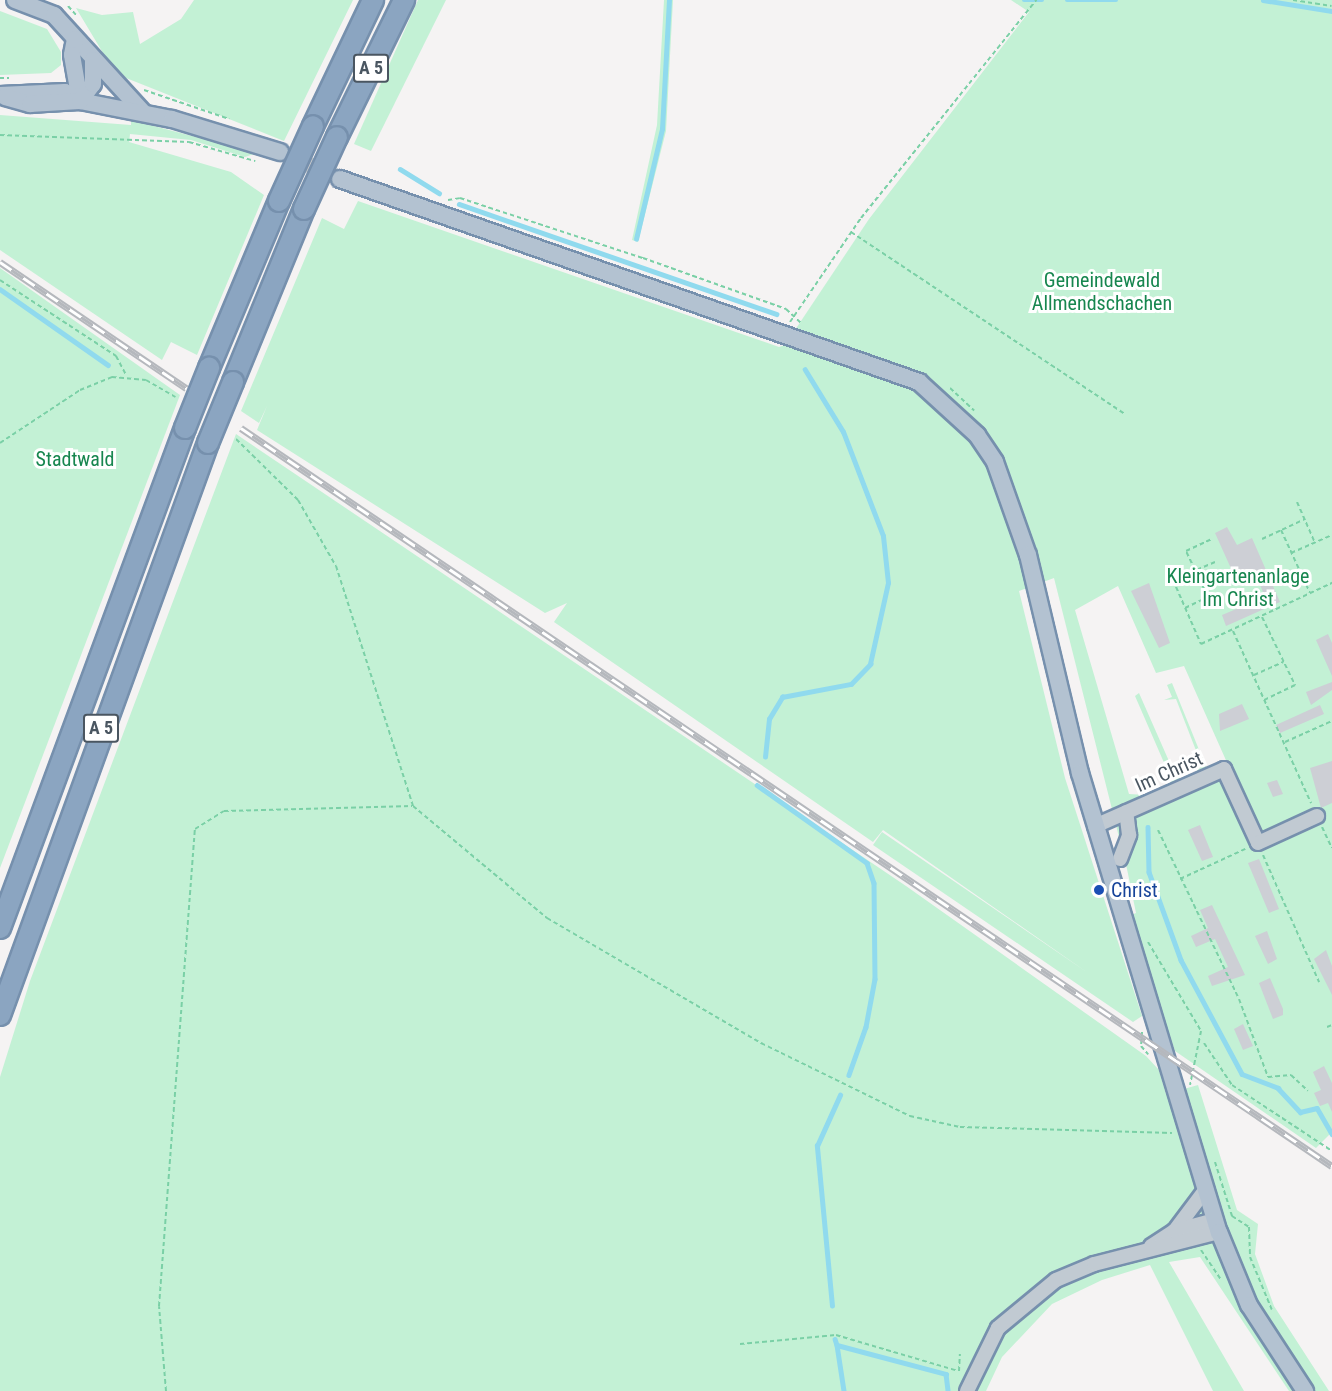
<!DOCTYPE html>
<html>
<head>
<meta charset="utf-8">
<style>
	body { margin:0 }
	#map { position:relative; width:1332px; height:1391px; overflow:hidden; background:#f5f3f3; font-family:"Roboto Condensed",sans-serif }
	div>[style] { position:absolute }
	.green>* { inset:0; background:#c3f1d5 }
	.stream>* { height:4.5px; margin:-2.25px; padding:0 2.25px; transform-origin:2.25px; border-radius:2.25px; background:#90daee }
	.building>* { inset:0; background:#cdcfd5 }
	.major-tunnel>* { height:16px; margin-top:-8px; transform-origin:0; background:repeating-linear-gradient(90deg,#caccce 0 16px,transparent 0 24px) }
	.path>* { height:2px; margin-top:-1px; transform-origin:0; background:repeating-linear-gradient(90deg,#7ad0a6 0 4.5px,transparent 0 7.5px) }
	.roads { filter:drop-shadow(2px 0 #7690ad) drop-shadow(-2px 0 #7690ad) drop-shadow(0 2px #7690ad) drop-shadow(0 -2px #7690ad) }
	.minor>* { height:14px; margin:-7px; padding:0 7px; transform-origin:7px; border-radius:7px; background:#c1cad2 }
	.major>* { height:16px; margin:-8px; padding:0 8px; transform-origin:8px; border-radius:8px; background:#b3c2d1 }
	.highway>* { height:20px; margin:-10px; padding:0 10px; transform-origin:10px; border-radius:10px; background:#8ba5c1 }
	.rail>* { height:7px; margin-top:-3.5px; transform-origin:0; background:repeating-linear-gradient(90deg,#fff 0 14px,#b5b8bd 0 28px); box-sizing:border-box; border-block:2px solid #b5b8bd }
	.bridges { filter:drop-shadow(2px 0 #7690ad) drop-shadow(-2px 0 #7690ad) drop-shadow(0 2px #7690ad) drop-shadow(0 -2px #7690ad) }
	.highway-bridge>* { height:20px; margin:-10px; padding:0 10px; transform-origin:10px; border-radius:10px; background:#8ba5c1 }
	.dots>* { width:16px; height:16px; translate:-50% -50%; box-sizing:border-box; border:3px solid #fff; border-radius:50% }
	span { translate:-50% -50%; white-space:nowrap; text-align:center; line-height:1.15; -webkit-text-stroke:6px #fff; paint-order:stroke }
	.shield-label span { padding:2px 4px; background:#fff; border:2px solid; border-radius:4px; -webkit-text-stroke-width:0 }
	.shield-label { font-size:18px; color:#4a5661; font-weight:700 }
	.park-label { font-size:20px; color:#17864f }
	.street-label { font-size:20px; color:#4a5661 }
	.transit-label { font-size:20px; color:#164399 }
	.left { translate:0 -50%; text-align:left }
</style>
</head>
<body>
<div id="map">
	<div class="green">
		<div style="clip-path:polygon(194px 0,353px 0,284px 141px,126px 78px,109px 63px,76px 8px,102px 15px,133px 12px,140px 44px,181px 19px)"></div>
		<div style="clip-path:polygon(418px 0,446px 0,371px 151px,354px 144px)"></div>
		<div style="clip-path:polygon(664px 0,673px 0,666px 131px,638px 242px,632px 240px,657px 125px)"></div>
		<div style="clip-path:polygon(evenodd,1011px 0,1332px 0,1332px 1132px,1316px 1148px,1175px 1051px,1129px 916px,1136px 913px,1127px 869px,1054px 578px,1019px 591px,1065px 778px,1142px 1016px,1133px 1022px,873px 845px,882px 832px,1088px 973px,883px 830px,873px 842px,554px 622px,567px 603px,545px 613px,257px 430px,267px 406px,259px 423px,241px 411px,322px 218px,344px 229px,358px 201px,779px 347px,785px 345px,869px 219px,1029px 12px,1011px 0,1118px 586px,1156px 673px,1184px 666px,1229px 767px,1133px 809px,1131px 802px,1146px 795px,1129px 794px,1075px 610px,1118px 586px)"></div>
		<div style="clip-path:polygon(0 11px,47px 29px,61px 52px,61px 65px,51px 73px,0 75px)"></div>
		<div style="clip-path:polygon(0 115px,131px 125px,131px 120px,257px 153px,245px 157px,191px 140px,130px 134px,129px 142px,231px 172px,264px 195px,197px 355px,171px 342px,162px 360px,0 250px)"></div>
		<div style="clip-path:polygon(0 268px,180px 395px,0 868px)"></div>
		<div style="clip-path:polygon(236px 434px,906px 886px,1146px 1056px,1159px 1070px,1166px 1094px,1198px 1085px,1237px 1210px,1258px 1224px,1255px 1254px,1274px 1306px,1329px 1391px,1289px 1391px,1200px 1257px,1169px 1262px,1244px 1391px,1213px 1391px,1150px 1265px,1102px 1280px,1052px 1304px,1002px 1357px,986px 1391px,0 1391px,0 1077px,30px 981px)"></div>
		<div style="clip-path:polygon(1172px 683px,1206px 767px,1193px 774px,1202px 766px,1176px 699px,1164px 700px,1172px 697px,1167px 685px)"></div>
		<div style="clip-path:polygon(1139px 693px,1176px 777px,1185px 779px,1159px 790px,1172px 781px,1135px 696px)"></div>
	</div>
	<div class="stream">
		<div style="left:1024px;top:0;width:18px"></div>
		<div style="left:1067px;top:0;width:49px"></div>
		<div style="left:1263px;top:0;width:70px;rotate:9.1deg"></div>
		<div style="left:400px;top:169px;width:46px;rotate:31.6deg"></div>
		<div style="left:459px;top:204px;width:336px;rotate:19.1deg"></div>
		<div style="left:636px;top:239px;width:113px;rotate:-76.7deg"></div>
		<div style="left:662px;top:129px;width:129px;rotate:-86.9deg"></div>
		<div style="left:0;top:289px;width:132px;rotate:35.1deg"></div>
		<div style="left:765px;top:757px;width:38px;rotate:-84deg"></div>
		<div style="left:769px;top:719px;width:26px;rotate:-59deg"></div>
		<div style="left:782px;top:697px;width:70px;rotate:-10.7deg"></div>
		<div style="left:851px;top:684px;width:28px;rotate:-46deg"></div>
		<div style="left:870px;top:664px;width:83px;rotate:-77.5deg"></div>
		<div style="left:888px;top:583px;width:47px;rotate:-96.1deg"></div>
		<div style="left:883px;top:536px;width:111px;rotate:-111deg"></div>
		<div style="left:843px;top:432px;width:73px;rotate:-121.5deg"></div>
		<div style="left:757px;top:785px;width:135px;rotate:35.3deg"></div>
		<div style="left:867px;top:863px;width:21px;rotate:71deg"></div>
		<div style="left:874px;top:883px;width:96px;rotate:89.4deg"></div>
		<div style="left:875px;top:979px;width:49px;rotate:100.6deg"></div>
		<div style="left:866px;top:1027px;width:51px;rotate:109.5deg"></div>
		<div style="left:1148px;top:827px;width:45px;rotate:88.7deg"></div>
		<div style="left:1149px;top:872px;width:94px;rotate:70deg"></div>
		<div style="left:1181px;top:960px;width:129px;rotate:61.8deg"></div>
		<div style="left:1242px;top:1074px;width:39px;rotate:21deg"></div>
		<div style="left:1278px;top:1088px;width:33px;rotate:47deg"></div>
		<div style="left:1300px;top:1112px;width:17px;rotate:-13deg"></div>
		<div style="left:1317px;top:1108px;width:30px;rotate:60deg"></div>
		<div style="left:832px;top:1306px;width:161px;rotate:-95.4deg"></div>
		<div style="left:817px;top:1146px;width:56px;rotate:-65.7deg"></div>
		<div style="left:835px;top:1339px;width:6px;rotate:72deg"></div>
		<div style="left:837px;top:1345px;width:113px;rotate:14.9deg"></div>
		<div style="left:946px;top:1374px;width:17px;rotate:83deg"></div>
		<div style="left:837px;top:1345px;width:47px;rotate:81.3deg"></div>
	</div>
	<div class="building">
		<div style="clip-path:polygon(1227px 527px,1237px 545px,1252px 538px,1280px 602px,1226px 626px,1222px 615px,1265px 597px,1256px 575px,1238px 584px,1215px 533px)"></div>
		<div style="clip-path:polygon(1149px 583px,1170px 643px,1159px 648px,1131px 591px)"></div>
		<div style="clip-path:polygon(1328px 634px,1332px 643px,1332px 676px,1316px 640px)"></div>
		<div style="clip-path:polygon(1332px 682px,1332px 690px,1311px 705px,1306px 692px)"></div>
		<div style="clip-path:polygon(1242px 704px,1249px 719px,1220px 731px,1219px 714px)"></div>
		<div style="clip-path:polygon(1320px 705px,1324px 714px,1280px 733px,1276px 725px)"></div>
		<div style="clip-path:polygon(1332px 761px,1332px 803px,1321px 808px,1310px 768px)"></div>
		<div style="clip-path:polygon(1277px 780px,1283px 794px,1273px 797px,1267px 783px)"></div>
		<div style="clip-path:polygon(1200px 825px,1213px 857px,1202px 861px,1188px 830px)"></div>
		<div style="clip-path:polygon(1259px 859px,1279px 909px,1269px 913px,1248px 863px)"></div>
		<div style="clip-path:polygon(1212px 905px,1245px 975px,1212px 986px,1208px 976px,1228px 967px,1215px 939px,1196px 947px,1191px 936px,1208px 928px,1200px 910px)"></div>
		<div style="clip-path:polygon(1267px 931px,1277px 959px,1268px 964px,1255px 936px)"></div>
		<div style="clip-path:polygon(1326px 950px,1332px 966px,1332px 995px,1314px 959px)"></div>
		<div style="clip-path:polygon(1270px 978px,1283px 1009px,1283px 1015px,1273px 1019px,1259px 983px)"></div>
		<div style="clip-path:polygon(1243px 1024px,1253px 1046px,1243px 1050px,1234px 1029px)"></div>
		<div style="clip-path:polygon(1324px 1066px,1332px 1083px,1332px 1112px,1328px 1103px,1320px 1106px,1314px 1093px,1321px 1090px,1313px 1072px)"></div>
	</div>
	<div class="major-tunnel">
		<div style="left:280px;top:152px;width:66px;rotate:24.2deg"></div>
	</div>
	<div class="path">
		<div style="left:1293px;top:0;width:39px;rotate:9deg"></div>
		<div style="left:68px;top:6px;width:12px;rotate:48deg"></div>
		<div style="left:0;top:78px;width:9px"></div>
		<div style="left:144px;top:90px;width:90px;rotate:18.8deg"></div>
		<div style="left:0;top:135px;width:189px;rotate:2.1deg"></div>
		<div style="left:189px;top:142px;width:69px;rotate:16.1deg"></div>
		<div style="left:448px;top:200px;width:12px;rotate:-9deg"></div>
		<div style="left:460px;top:198px;width:193px;rotate:18.2deg"></div>
		<div style="left:643px;top:258px;width:152px;rotate:19.6deg"></div>
		<div style="left:786px;top:309px;width:22px;rotate:43deg"></div>
		<div style="left:851px;top:232px;width:329px;rotate:33.6deg"></div>
		<div style="left:0;top:280px;width:139px;rotate:33.2deg"></div>
		<div style="left:116px;top:356px;width:21px;rotate:62deg"></div>
		<div style="left:790px;top:322px;width:126px;rotate:-55.7deg"></div>
		<div style="left:861px;top:218px;width:280px;rotate:-51.2deg"></div>
		<div style="left:950px;top:388px;width:33px;rotate:43deg"></div>
		<div style="left:236px;top:439px;width:87px;rotate:44.5deg"></div>
		<div style="left:298px;top:500px;width:76px;rotate:60.1deg"></div>
		<div style="left:336px;top:566px;width:252px;rotate:72.2deg"></div>
		<div style="left:413px;top:806px;width:175px;rotate:39.9deg"></div>
		<div style="left:547px;top:918px;width:248px;rotate:30.3deg"></div>
		<div style="left:761px;top:1043px;width:166px;rotate:26.1deg"></div>
		<div style="left:910px;top:1116px;width:51px;rotate:12.4deg"></div>
		<div style="left:960px;top:1127px;width:212px;rotate:1.6deg"></div>
		<div style="left:0;top:443px;width:96px;rotate:-33.5deg"></div>
		<div style="left:80px;top:390px;width:35px;rotate:-22deg"></div>
		<div style="left:112px;top:377px;width:34px;rotate:5deg"></div>
		<div style="left:146px;top:380px;width:34px;rotate:30deg"></div>
		<div style="left:1297px;top:502px;width:45px;rotate:66.3deg"></div>
		<div style="left:1281px;top:530px;width:69px;rotate:65.3deg"></div>
		<div style="left:1262px;top:539px;width:47px;rotate:-24.9deg"></div>
		<div style="left:1291px;top:553px;width:45px;rotate:-23.7deg"></div>
		<div style="left:1215px;top:562px;width:46px;rotate:156.8deg"></div>
		<div style="left:1173px;top:580px;width:70px;rotate:66.4deg"></div>
		<div style="left:1201px;top:644px;width:145px;rotate:-25deg"></div>
		<div style="left:1185px;top:608px;width:25px;rotate:-26deg"></div>
		<div style="left:1208px;top:597px;width:51px;rotate:-115.6deg"></div>
		<div style="left:1186px;top:551px;width:29px;rotate:-25deg"></div>
		<div style="left:1262px;top:617px;width:76px;rotate:64.1deg"></div>
		<div style="left:1295px;top:685px;width:34px;rotate:154deg"></div>
		<div style="left:1233px;top:631px;width:189px;rotate:65.6deg"></div>
		<div style="left:1254px;top:675px;width:32px;rotate:-24deg"></div>
		<div style="left:1285px;top:742px;width:51px;rotate:-24.1deg"></div>
		<div style="left:1322px;top:827px;width:23px;rotate:65deg"></div>
		<div style="left:1158px;top:830px;width:187px;rotate:64.4deg"></div>
		<div style="left:1239px;top:999px;width:83px;rotate:69.6deg"></div>
		<div style="left:1268px;top:1077px;width:23px;rotate:-5deg"></div>
		<div style="left:1291px;top:1075px;width:23px;rotate:43deg"></div>
		<div style="left:1263px;top:855px;width:139px;rotate:66.2deg"></div>
		<div style="left:1180px;top:879px;width:72px;rotate:-24.8deg"></div>
		<div style="left:1148px;top:942px;width:104px;rotate:59.2deg"></div>
		<div style="left:1201px;top:1031px;width:55px;rotate:101.5deg"></div>
		<div style="left:1327px;top:1027px;width:5px;rotate:-22deg"></div>
		<div style="left:1142px;top:1032px;width:14px;rotate:94deg"></div>
		<div style="left:1141px;top:1046px;width:11px;rotate:49deg"></div>
		<div style="left:1204px;top:1043px;width:50px;rotate:56.3deg"></div>
		<div style="left:1232px;top:1085px;width:120px;rotate:33.4deg"></div>
		<div style="left:1215px;top:1162px;width:57px;rotate:72.5deg"></div>
		<div style="left:1232px;top:1216px;width:20px;rotate:33deg"></div>
		<div style="left:1249px;top:1227px;width:30px;rotate:88deg"></div>
		<div style="left:1250px;top:1257px;width:57px;rotate:67.5deg"></div>
		<div style="left:1201px;top:1250px;width:36px;rotate:56deg"></div>
		<div style="left:740px;top:1344px;width:96px;rotate:-5.4deg"></div>
		<div style="left:836px;top:1335px;width:127px;rotate:16.4deg"></div>
		<div style="left:959px;top:1371px;width:17px;rotate:-87deg"></div>
		<div style="left:166px;top:1391px;width:85px;rotate:-94.7deg"></div>
		<div style="left:159px;top:1306px;width:478px;rotate:-85.7deg"></div>
		<div style="left:195px;top:829px;width:34px;rotate:-32deg"></div>
		<div style="left:224px;top:811px;width:188px;rotate:-1.5deg"></div>
	</div>
	<div class="roads">
		<div class="minor">
			<div style="left:1095px;top:826px;width:141px;rotate:-23.8deg"></div>
			<div style="left:1224px;top:769px;width:81px;rotate:65.3deg"></div>
			<div style="left:1258px;top:843px;width:65px;rotate:-24.6deg"></div>
			<div style="left:1120px;top:859px;width:26px;rotate:-69deg"></div>
			<div style="left:1129px;top:835px;width:23px;rotate:-97deg"></div>
			<div style="left:1176px;top:1229px;width:50px;rotate:-53.1deg"></div>
			<div style="left:1151px;top:1246px;width:27px;rotate:-33deg"></div>
			<div style="left:1174px;top:1231px;width:42px;rotate:-15deg"></div>
			<div style="left:967px;top:1391px;width:70px;rotate:-63.8deg"></div>
			<div style="left:998px;top:1328px;width:75px;rotate:-39.6deg"></div>
			<div style="left:1056px;top:1280px;width:41px;rotate:-22.8deg"></div>
			<div style="left:1094px;top:1264px;width:129px;rotate:-14.4deg"></div>
		</div>
		<div class="major">
			<div style="left:15px;top:0;width:42px;rotate:21deg"></div>
			<div style="left:54px;top:15px;width:132px;rotate:47.5deg"></div>
			<div style="left:75px;top:39px;width:16px;rotate:101deg"></div>
			<div style="left:72px;top:55px;width:47px;rotate:80.1deg"></div>
			<div style="left:0;top:95px;width:65px;rotate:-2.6deg"></div>
			<div style="left:65px;top:92px;width:17px;rotate:31deg"></div>
			<div style="left:80px;top:101px;width:94px;rotate:11.1deg"></div>
			<div style="left:172px;top:119px;width:113px;rotate:17deg"></div>
			<div style="left:5px;top:97px;width:26px;rotate:16deg"></div>
			<div style="left:30px;top:104px;width:50px;rotate:-3.4deg"></div>
			<div style="left:80px;top:101px;width:21px;rotate:-53deg"></div>
			<div style="left:93px;top:84px;width:24px;rotate:-90deg"></div>
			<div style="left:340px;top:179px;width:614px;rotate:19.32deg"></div>
			<div style="left:919px;top:382px;width:79px;rotate:42.4deg"></div>
			<div style="left:977px;top:435px;width:32px;rotate:56deg"></div>
			<div style="left:995px;top:462px;width:99px;rotate:70.5deg"></div>
			<div style="left:1028px;top:555px;width:224px;rotate:76.6deg"></div>
			<div style="left:1080px;top:773px;width:480px;rotate:73.2deg"></div>
			<div style="left:1219px;top:1232px;width:79px;rotate:67.7deg"></div>
			<div style="left:1249px;top:1305px;width:103px;rotate:56.9deg"></div>
		</div>
		<div class="highway">
			<div style="left:313px;top:126px;width:140px;rotate:-64.5deg"></div>
			<div style="left:337px;top:137px;width:153px;rotate:-63.9deg"></div>
			<div style="left:209px;top:368px;width:181px;rotate:-67.3deg"></div>
			<div style="left:233px;top:382px;width:187px;rotate:-67.7deg"></div>
			<div style="left:0;top:928px;width:533px;rotate:-69.7deg"></div>
			<div style="left:0;top:1015px;width:609px;rotate:-70.02deg"></div>
		</div>
	</div>
	<div class="rail">
		<div style="left:0;top:262px;width:225px;rotate:34.1deg"></div>
		<div style="left:241px;top:428px;width:1317px;rotate:34.08deg"></div>
	</div>
	<div class="bridges">
		<div class="highway-bridge">
			<div style="left:279px;top:201px;width:82px;rotate:-65.6deg"></div>
			<div style="left:304px;top:209px;width:79px;rotate:-65.4deg"></div>
			<div style="left:185px;top:428px;width:65px;rotate:-68.2deg"></div>
			<div style="left:208px;top:443px;width:66px;rotate:-67.7deg"></div>
		</div>
	</div>
	<div class="dots">
		<div style="left:1099px;top:890px;background:#1a4fb4"></div>
	</div>
	<div class="shield-label">
		<span style="left:371px;top:68px">A 5</span>
		<span style="left:101px;top:728px">A 5</span>
	</div>
	<div class="park-label">
		<span style="left:1102px;top:292px">Gemeindewald<br>Allmendschachen</span>
		<span style="left:75px;top:459px">Stadtwald</span>
		<span style="left:1238px;top:588px">Kleingartenanlage<br>Im Christ</span>
	</div>
	<div class="street-label">
		<span style="left:1169px;top:772px;rotate:-24deg">Im Christ</span>
	</div>
	<div class="transit-label">
		<span class="left" style="left:1111px;top:890px">Christ</span>
	</div>
</div>
</body>
</html>
